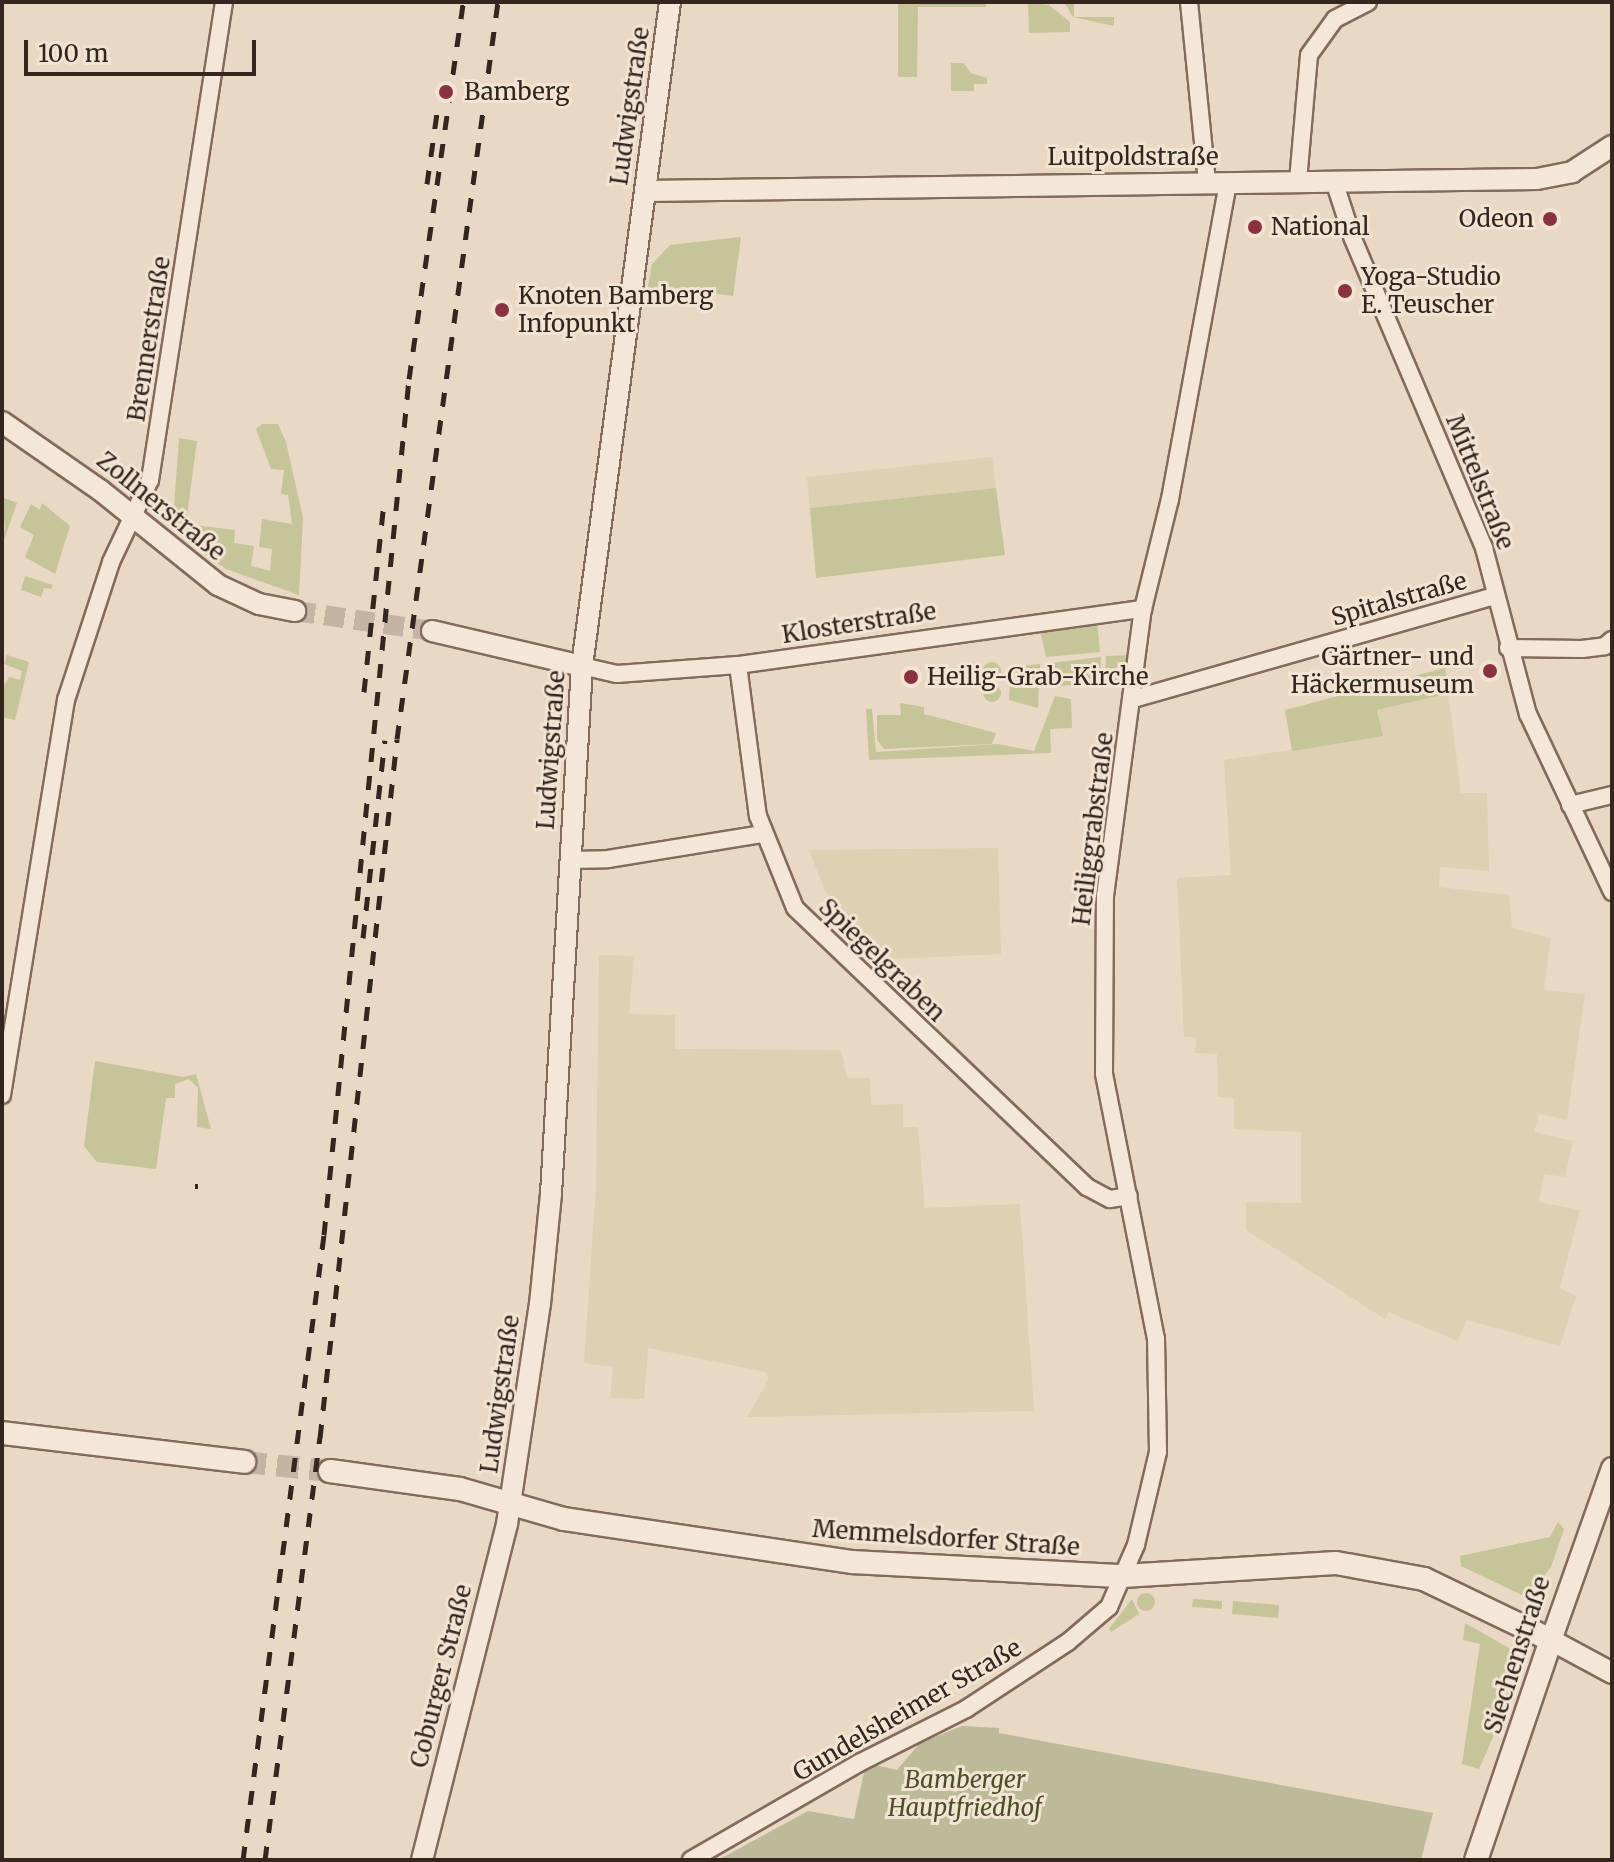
<!DOCTYPE html>
<html>
<head>
<meta charset="utf-8">
<style>
	body { margin:0 }
	#map { position:relative; width:1614px; height:1862px; overflow:hidden; background:#e9d8c4; font-family:Merriweather,serif }
	div>[style] { position:absolute }
	.farmland>* { inset:0; background:#ded0b3 }
	.green>* { inset:0; background:#c6c499 }
	.round { border-radius:50% }
	.cemetery>* { inset:0; background:#bcba98 }
	.tertiary-tunnel>* { height:20px; margin-top:-10px; transform-origin:0; background:repeating-linear-gradient(90deg,#c5b4a3 0 20px,transparent 0 30px) }
	.secondary-tunnel>* { height:22px; margin-top:-11px; transform-origin:0; background:repeating-linear-gradient(90deg,#c5b4a3 0 22px,transparent 0 33px) }
	.roads { filter:drop-shadow(2px 0 #826a5c) drop-shadow(-2px 0 #826a5c) drop-shadow(0 2px #826a5c) drop-shadow(0 -2px #826a5c) }
	.minor>* { height:16px; margin:-8px; padding:0 8px; transform-origin:8px; border-radius:8px; background:#f5e7d7 }
	.tertiary>* { height:20px; margin:-10px; padding:0 10px; transform-origin:10px; border-radius:10px; background:#f5e7d7 }
	.secondary>* { height:22px; margin:-11px; padding:0 11px; transform-origin:11px; border-radius:11px; background:#f5e7d7 }
	.rail>* { height:5px; margin-top:-2.5px; transform-origin:0; background:repeating-linear-gradient(90deg,#34261f 0 14px,transparent 0 28px) }
	.dots>* { width:22px; height:22px; translate:-50% -50%; box-sizing:border-box; border:4px solid #f2e4d3; border-radius:50% }
	span { translate:-50% -50%; white-space:nowrap; text-align:center; line-height:1.15; -webkit-text-stroke:6px #f2e4d3; paint-order:stroke }
	.poi-label { font-size:24px; color:#34261f }
	.left { translate:0 -50%; text-align:left }
	.right { translate:-100% -50%; text-align:right }
	.street-label { font-size:24px; color:#34261f }
	.park-label { font-size:24px; color:#4b4e28; font-style:italic }
	.frame { position:absolute; inset:0; border:4px solid #34261f; pointer-events:none }
	.scale { position:absolute; left:24px; top:40px; width:232px; height:36px; box-sizing:border-box; border:4px solid #34261f; border-top:0; padding-left:10px; font-size:24px; line-height:28px; white-space:nowrap; color:#34261f; -webkit-text-stroke:6px #f2e4d3; paint-order:stroke }
</style>
</head>
<body>
<div id="map">
	<div class="farmland">
		<div style="clip-path:polygon(992px 457px,996px 488px,810px 508px,807px 477px)"></div>
		<div style="clip-path:polygon(1448px 690px,1461px 793px,1487px 793px,1489px 871px,1440px 867px,1439px 887px,1509px 895px,1512px 928px,1551px 938px,1544px 990px,1585px 994px,1567px 1120px,1539px 1114px,1534px 1132px,1573px 1141px,1565px 1177px,1544px 1174px,1539px 1202px,1580px 1210px,1560px 1288px,1576px 1296px,1560px 1346px,1467px 1320px,1458px 1341px,1388px 1312px,1385px 1319px,1246px 1230px,1246px 1202px,1301px 1203px,1301px 1132px,1234px 1129px,1234px 1098px,1218px 1097px,1217px 1054px,1195px 1053px,1196px 1037px,1184px 1037px,1177px 878px,1231px 875px,1224px 760px,1383px 736px,1377px 710px,1365px 713px)"></div>
		<div style="clip-path:polygon(998px 848px,1001px 954px,889px 959px,825px 891px,809px 850px)"></div>
		<div style="clip-path:polygon(599px 955px,634px 956px,629px 1014px,675px 1015px,675px 1049px,841px 1050px,847px 1078px,870px 1078px,871px 1105px,903px 1104px,903px 1127px,918px 1127px,925px 1208px,1020px 1204px,1034px 1411px,747px 1417px,769px 1379px,765px 1372px,648px 1348px,644px 1399px,610px 1398px,613px 1367px,584px 1363px,596px 1186px)"></div>
	</div>
	<div class="green">
		<div style="clip-path:polygon(898px 2px,986px 2px,986px 7px,918px 7px,917px 77px,898px 77px)"></div>
		<div style="clip-path:polygon(1028px 2px,1049px 5px,1070px 22px,1070px 32px,1029px 33px)"></div>
		<div style="clip-path:polygon(1064px 2px,1074px 2px,1074px 17px,1114px 17px,1114px 26px,1073px 17px)"></div>
		<div style="clip-path:polygon(951px 63px,964px 63px,971px 73px,987px 78px,987px 84px,974px 84px,974px 91px,951px 91px)"></div>
		<div style="clip-path:polygon(741px 237px,733px 296px,661px 286px,646px 297px,652px 264px,670px 245px)"></div>
		<div style="clip-path:polygon(262px 424px,278px 424px,286px 442px,303px 518px,299px 595px,226px 569px,189px 543px,173px 521px,179px 438px,197px 441px,186px 524px,235px 530px,234px 543px,254px 546px,251px 566px,270px 571px,272px 549px,259px 547px,262px 519px,292px 524px,288px 495px,281px 494px,284px 470px,271px 469px,256px 429px)"></div>
		<div style="clip-path:polygon(996px 488px,1005px 555px,816px 578px,810px 508px)"></div>
		<div style="clip-path:polygon(2px 497px,17px 503px,2px 546px,5px 528px)"></div>
		<div style="clip-path:polygon(42px 503px,70px 526px,55px 574px,25px 557px,34px 535px,20px 527px,31px 504px,40px 510px)"></div>
		<div style="clip-path:polygon(25px 576px,53px 585px,51px 589px,44px 588px,41px 597px,21px 590px)"></div>
		<div style="clip-path:polygon(1097px 622px,1100px 652px,1046px 657px,1040px 630px)"></div>
		<div style="clip-path:polygon(7px 655px,29px 662px,15px 720px,2px 717px,2px 689px,9px 677px,20px 680px,22px 671px,4px 664px)"></div>
		<div style="clip-path:polygon(1131px 655px,1127px 683px,1105px 685px,1106px 656px)"></div>
		<div style="clip-path:polygon(1101px 657px,1100px 684px,1055px 686px,1050px 663px)"></div>
		<div class="round" style="left:983px;top:662px;width:18px;height:18px"></div>
		<div class="round" style="left:962px;top:662px;width:18px;height:18px"></div>
		<div style="clip-path:polygon(1040px 664px,1038px 708px,1009px 700px,1011px 667px)"></div>
		<div style="clip-path:polygon(1445px 668px,1450px 693px,1377px 710px,1383px 736px,1292px 751px,1285px 710px)"></div>
		<div class="round" style="left:983px;top:684px;width:18px;height:18px"></div>
		<div style="clip-path:polygon(1055px 696px,1071px 699px,1072px 728px,1050px 729px,1051px 753px,869px 760px,866px 709px,872px 709px,876px 752px,998px 744px,1034px 751px)"></div>
		<div style="clip-path:polygon(900px 703px,924px 707px,924px 714px,996px 733px,992px 744px,884px 749px,877px 740px,877px 715px,901px 715px)"></div>
		<div style="clip-path:polygon(95px 1061px,183px 1077px,196px 1074px,211px 1129px,197px 1127px,198px 1088px,189px 1079px,175px 1084px,175px 1098px,166px 1098px,156px 1169px,97px 1162px,84px 1146px)"></div>
		<div style="clip-path:polygon(1558px 1522px,1564px 1529px,1551px 1567px,1536px 1587px,1522px 1595px,1461px 1566px,1460px 1556px,1550px 1537px)"></div>
		<div class="round" style="left:1137px;top:1593px;width:18px;height:18px"></div>
		<div style="clip-path:polygon(1132px 1599px,1139px 1614px,1111px 1632px,1109px 1629px)"></div>
		<div style="clip-path:polygon(1193px 1599px,1222px 1601px,1222px 1609px,1192px 1607px)"></div>
		<div style="clip-path:polygon(1233px 1601px,1279px 1605px,1278px 1618px,1232px 1614px)"></div>
		<div style="clip-path:polygon(1465px 1623px,1509px 1648px,1519px 1665px,1519px 1678px,1479px 1769px,1462px 1764px,1480px 1644px,1463px 1640px)"></div>
	</div>
	<div class="cemetery">
		<div style="clip-path:polygon(962px 1726px,999px 1728px,999px 1733px,1433px 1813px,1421px 1860px,718px 1860px,808px 1811px,854px 1819px,866px 1763px,897px 1770px,920px 1743px)"></div>
	</div>
	<div class="tertiary-tunnel">
		<div style="left:295px;top:611px;width:138px;rotate:8.3deg"></div>
	</div>
	<div class="secondary-tunnel">
		<div style="left:244px;top:1462px;width:86px;rotate:6deg"></div>
	</div>
	<div class="roads">
		<div class="minor">
			<div style="left:1189px;top:2px;width:182px;rotate:84.3deg"></div>
			<div style="left:1298px;top:181px;width:126px;rotate:-85deg"></div>
			<div style="left:1309px;top:55px;width:44px;rotate:-54.2deg"></div>
			<div style="left:1335px;top:19px;width:37px;rotate:-27deg"></div>
			<div style="left:1334px;top:181px;width:61px;rotate:71.9deg"></div>
			<div style="left:1353px;top:239px;width:336px;rotate:67deg"></div>
			<div style="left:1484px;top:548px;width:172px;rotate:75.2deg"></div>
			<div style="left:1528px;top:714px;width:197px;rotate:64.7deg"></div>
			<div style="left:1508px;top:648px;width:74px;rotate:0.8deg"></div>
			<div style="left:1582px;top:649px;width:23px;rotate:-7deg"></div>
			<div style="left:1605px;top:646px;width:9px;rotate:-41deg"></div>
			<div style="left:738px;top:665px;width:152px;rotate:82.5deg"></div>
			<div style="left:758px;top:816px;width:99px;rotate:68.1deg"></div>
			<div style="left:795px;top:908px;width:404px;rotate:43.7deg"></div>
			<div style="left:1087px;top:1187px;width:26px;rotate:28deg"></div>
			<div style="left:1110px;top:1199px;width:19px;rotate:-9deg"></div>
			<div style="left:582px;top:666px;width:36px;rotate:13deg"></div>
			<div style="left:617px;top:674px;width:121px;rotate:-4.3deg"></div>
			<div style="left:738px;top:665px;width:409px;rotate:-7.9deg"></div>
			<div style="left:1133px;top:699px;width:376px;rotate:-15.9deg"></div>
			<div style="left:1570px;top:805px;width:43px;rotate:-13.4deg"></div>
			<div style="left:569px;top:860px;width:39px;rotate:-1deg"></div>
			<div style="left:608px;top:859px;width:157px;rotate:-9.2deg"></div>
			<div style="left:2px;top:1095px;width:400px;rotate:-80.8deg"></div>
			<div style="left:66px;top:700px;width:145px;rotate:-71.9deg"></div>
			<div style="left:111px;top:562px;width:91px;rotate:-64.6deg"></div>
			<div style="left:150px;top:480px;width:484px;rotate:-81.2deg"></div>
			<div style="left:691px;top:1860px;width:194px;rotate:-30deg"></div>
			<div style="left:859px;top:1763px;width:120px;rotate:-26.8deg"></div>
			<div style="left:966px;top:1709px;width:122px;rotate:-33.3deg"></div>
			<div style="left:1068px;top:1642px;width:54px;rotate:-40.5deg"></div>
			<div style="left:1109px;top:1607px;width:68px;rotate:-66.5deg"></div>
			<div style="left:1136px;top:1545px;width:96px;rotate:-76.7deg"></div>
			<div style="left:1158px;top:1452px;width:113px;rotate:-91deg"></div>
			<div style="left:1156px;top:1339px;width:270px;rotate:-101.1deg"></div>
			<div style="left:1104px;top:1074px;width:178px;rotate:-89.7deg"></div>
			<div style="left:1105px;top:896px;width:290px;rotate:-82.5deg"></div>
			<div style="left:1143px;top:609px;width:113px;rotate:-76.2deg"></div>
			<div style="left:1170px;top:499px;width:322px;rotate:-79.6deg"></div>
		</div>
		<div class="tertiary">
			<div style="left:645px;top:191px;width:892px;rotate:-0.77deg"></div>
			<div style="left:1537px;top:179px;width:36px;rotate:-11deg"></div>
			<div style="left:1572px;top:172px;width:48px;rotate:-33deg"></div>
			<div style="left:2px;top:422px;width:119px;rotate:34.8deg"></div>
			<div style="left:100px;top:490px;width:151px;rotate:38.8deg"></div>
			<div style="left:218px;top:585px;width:45px;rotate:24.9deg"></div>
			<div style="left:259px;top:604px;width:37px;rotate:11deg"></div>
			<div style="left:432px;top:631px;width:154px;rotate:13.1deg"></div>
			<div style="left:1612px;top:1468px;width:182px;rotate:109.5deg"></div>
			<div style="left:1551px;top:1640px;width:69px;rotate:28.4deg"></div>
			<div style="left:422px;top:1860px;width:347px;rotate:-75.8deg"></div>
			<div style="left:507px;top:1524px;width:222px;rotate:-81.5deg"></div>
			<div style="left:540px;top:1304px;width:111px;rotate:-84.3deg"></div>
			<div style="left:551px;top:1194px;width:529px;rotate:-86.64deg"></div>
			<div style="left:582px;top:666px;width:670px;rotate:-82.45deg"></div>
		</div>
		<div class="secondary">
			<div style="left:2px;top:1433px;width:244px;rotate:6.8deg"></div>
			<div style="left:330px;top:1471px;width:131px;rotate:7.9deg"></div>
			<div style="left:460px;top:1489px;width:108px;rotate:16.1deg"></div>
			<div style="left:564px;top:1519px;width:291px;rotate:8.5deg"></div>
			<div style="left:852px;top:1562px;width:271px;rotate:3deg"></div>
			<div style="left:1123px;top:1576px;width:213px;rotate:-3.5deg"></div>
			<div style="left:1336px;top:1563px;width:89px;rotate:10.3deg"></div>
			<div style="left:1424px;top:1579px;width:141px;rotate:25.7deg"></div>
			<div style="left:1551px;top:1640px;width:232px;rotate:108.8deg"></div>
		</div>
	</div>
	<div class="rail">
		<div style="left:427px;top:184px;width:72px;rotate:-82deg"></div>
		<div style="left:364px;top:692px;width:192px;rotate:-84deg"></div>
		<div style="left:363px;top:938px;width:199px;rotate:-83.7deg"></div>
		<div style="left:195px;top:1186px;width:3px"></div>
		<div style="left:243px;top:1860px;width:630px;rotate:-82.62deg"></div>
		<div style="left:324px;top:1235px;width:860px;rotate:-84.33deg"></div>
		<div style="left:409px;top:379px;width:381px;rotate:-81.8deg"></div>
		<div style="left:265px;top:1860px;width:426px;rotate:-82.6deg"></div>
		<div style="left:320px;top:1438px;width:703px;rotate:-83.71deg"></div>
		<div style="left:397px;top:739px;width:744px;rotate:-82.2deg"></div>
	</div>
	<div class="dots">
		<div style="left:446px;top:92px;background:#8b3241"></div>
		<div style="left:1550px;top:219px;background:#8b3241"></div>
		<div style="left:1255px;top:227px;background:#8b3241"></div>
		<div style="left:1345px;top:291px;background:#8b3241"></div>
		<div style="left:502px;top:310px;background:#8b3241"></div>
		<div style="left:1490px;top:671px;background:#8b3241"></div>
		<div style="left:911px;top:677px;background:#8b3241"></div>
	</div>
	<div class="poi-label">
		<span class="left" style="left:464px;top:92px">Bamberg</span>
		<span class="right" style="left:1534px;top:219px">Odeon</span>
		<span class="left" style="left:1271px;top:227px">National</span>
		<span class="left" style="left:1361px;top:291px">Yoga-Studio<br>E. Teuscher</span>
		<span class="left" style="left:518px;top:310px">Knoten Bamberg<br>Infopunkt</span>
		<span class="right" style="left:1474px;top:671px">Gärtner- und<br>Häckermuseum</span>
		<span class="left" style="left:927px;top:677px">Heilig-Grab-Kirche</span>
	</div>
	<div class="street-label">
		<span style="left:630px;top:106px;rotate:-82deg">Ludwigstraße</span>
		<span style="left:1133px;top:157px">Luitpoldstraße</span>
		<span style="left:149px;top:339px;rotate:-81deg">Brennerstraße</span>
		<span style="left:1480px;top:482px;rotate:68deg">Mittelstraße</span>
		<span style="left:161px;top:506px;rotate:39deg">Zollnerstraße</span>
		<span style="left:1399px;top:599px;rotate:-16deg">Spitalstraße</span>
		<span style="left:859px;top:623px;rotate:-9deg">Klosterstraße</span>
		<span style="left:551px;top:750px;rotate:-86deg">Ludwigstraße</span>
		<span style="left:1093px;top:829px;rotate:-83deg">Heiliggrabstraße</span>
		<span style="left:882px;top:960px;rotate:44deg">Spiegelgraben</span>
		<span style="left:500px;top:1394px;rotate:-82deg">Ludwigstraße</span>
		<span style="left:946px;top:1538px;rotate:4deg">Memmelsdorfer Straße</span>
		<span style="left:1517px;top:1655px;rotate:-72deg">Siechenstraße</span>
		<span style="left:441px;top:1676px;rotate:-76deg">Coburger Straße</span>
		<span style="left:907px;top:1710px;rotate:-30deg">Gundelsheimer Straße</span>
	</div>
	<div class="park-label">
		<span style="left:965px;top:1794px">Bamberger<br>Hauptfriedhof</span>
	</div>
	<div class="frame"></div>
	<div class="scale">100 m</div>
</div>
</body>
</html>
